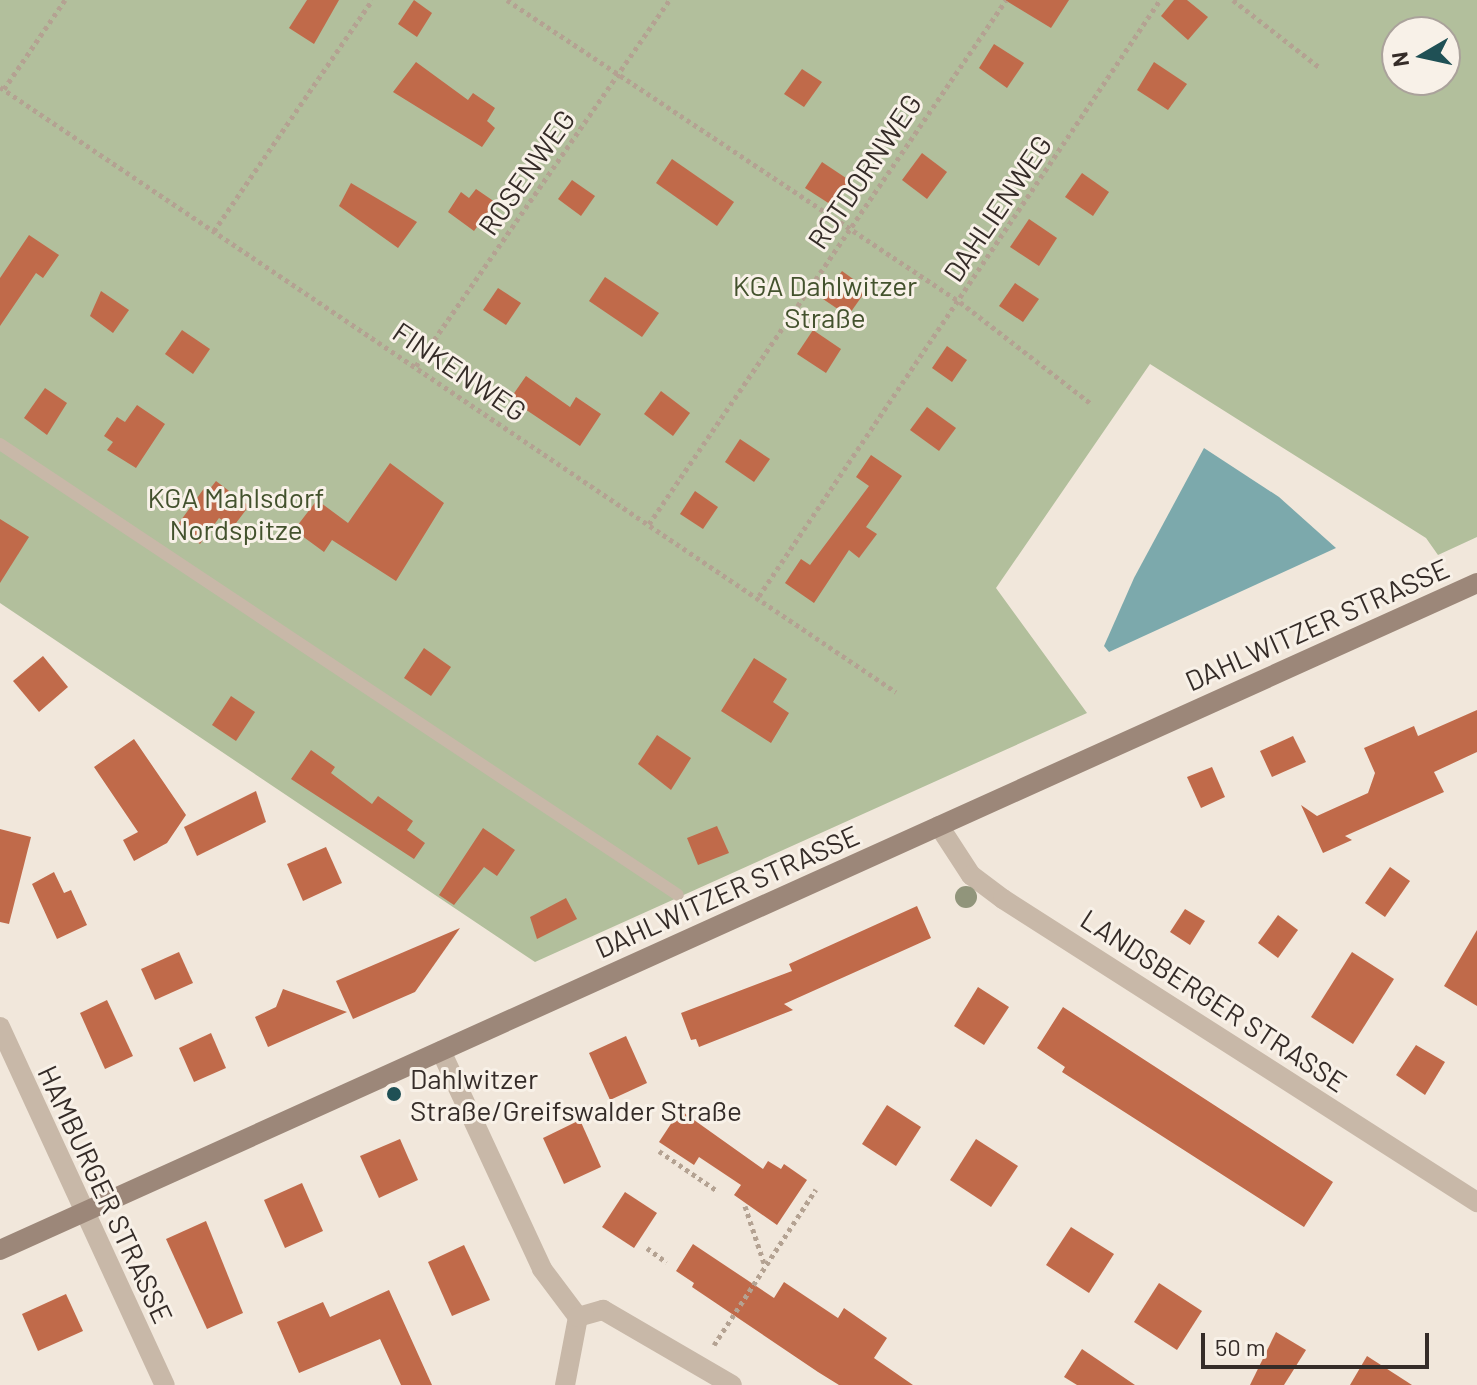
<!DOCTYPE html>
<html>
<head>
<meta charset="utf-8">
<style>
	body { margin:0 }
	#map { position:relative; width:1477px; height:1385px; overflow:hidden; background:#f1e7db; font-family:Barlow,sans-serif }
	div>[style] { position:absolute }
	.green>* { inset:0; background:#b2bf9c }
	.water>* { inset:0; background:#7ca9ac }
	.building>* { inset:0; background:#c06a4a }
	.path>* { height:5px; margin-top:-2.5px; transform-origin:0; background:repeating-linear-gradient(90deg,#b4a292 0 4px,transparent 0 8px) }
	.lane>* { height:12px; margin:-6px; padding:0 6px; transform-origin:6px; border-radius:6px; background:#c8b8a8 }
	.street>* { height:20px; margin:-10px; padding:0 10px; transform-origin:10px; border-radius:10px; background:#c8b8a8 }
	.secondary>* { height:20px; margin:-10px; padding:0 10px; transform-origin:10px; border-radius:10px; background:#9c8779 }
	.trees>* { width:22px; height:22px; margin:-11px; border-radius:50%; background:#91957b }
	.dots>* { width:22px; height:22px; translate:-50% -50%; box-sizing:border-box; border:4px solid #f8f1e8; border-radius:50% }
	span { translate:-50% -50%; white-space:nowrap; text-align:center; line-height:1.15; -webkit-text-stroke:6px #f8f1e8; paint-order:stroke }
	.street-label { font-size:28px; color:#352c28 }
	.park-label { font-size:28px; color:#43522d }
	.poi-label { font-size:28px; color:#352c28 }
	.left { translate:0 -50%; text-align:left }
	.north { position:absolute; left:1381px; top:16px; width:80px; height:80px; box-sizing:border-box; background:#f8f1e8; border:2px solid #aaa29b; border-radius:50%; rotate:261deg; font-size:22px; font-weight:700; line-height:32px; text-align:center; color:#352c28 }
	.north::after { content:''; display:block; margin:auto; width:28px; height:36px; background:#1f5055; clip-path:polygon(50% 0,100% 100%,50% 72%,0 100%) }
	.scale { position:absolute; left:1201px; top:1333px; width:228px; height:36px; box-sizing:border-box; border:4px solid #352c28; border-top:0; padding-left:10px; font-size:24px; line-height:28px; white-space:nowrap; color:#352c28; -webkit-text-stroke:6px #f8f1e8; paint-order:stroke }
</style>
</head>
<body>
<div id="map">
	<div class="green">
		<div style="clip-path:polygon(evenodd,0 0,1477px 0,1477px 537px,1438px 555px,1426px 538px,1150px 364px,996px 588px,1087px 713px,535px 962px,0 603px,0 0,1397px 32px,1445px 32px,1445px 80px,1397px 80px,1397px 32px)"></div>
	</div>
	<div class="water">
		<div style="clip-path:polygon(1204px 448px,1279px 497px,1336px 548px,1109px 652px,1104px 646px,1134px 578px)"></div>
	</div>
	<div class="building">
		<div style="clip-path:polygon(307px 0,339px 0,314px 44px,289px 28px)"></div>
		<div style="clip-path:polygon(414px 0,432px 13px,417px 37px,398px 24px)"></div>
		<div style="clip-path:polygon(1005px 0,1069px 0,1051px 28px)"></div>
		<div style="clip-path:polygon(1174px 0,1187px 0,1208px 17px,1188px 40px,1161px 16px)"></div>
		<div style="clip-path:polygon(994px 44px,1024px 63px,1007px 88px,979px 68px)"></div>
		<div style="clip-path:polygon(416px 62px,468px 100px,473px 93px,495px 108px,487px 121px,495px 128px,482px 147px,393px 92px)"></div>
		<div style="clip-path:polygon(1154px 62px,1187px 84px,1168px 110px,1137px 90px)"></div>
		<div style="clip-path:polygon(802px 69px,822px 82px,804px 107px,784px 94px)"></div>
		<div style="clip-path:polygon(922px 153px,947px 172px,927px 199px,902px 180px)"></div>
		<div style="clip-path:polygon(672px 159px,734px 202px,717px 226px,656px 183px)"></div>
		<div style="clip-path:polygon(822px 162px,849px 180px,833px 206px,805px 188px)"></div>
		<div style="clip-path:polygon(1082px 173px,1109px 192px,1093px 216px,1065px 197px)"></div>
		<div style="clip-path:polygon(572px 180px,595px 196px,581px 216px,558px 199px)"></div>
		<div style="clip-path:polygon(351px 183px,417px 222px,398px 248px,339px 206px)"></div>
		<div style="clip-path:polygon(476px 189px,495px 202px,474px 231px,448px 212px,461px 192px,469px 198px)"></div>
		<div style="clip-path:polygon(1029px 219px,1057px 238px,1039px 266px,1010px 247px)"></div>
		<div style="clip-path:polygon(29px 235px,59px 255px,43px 278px,36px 273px,0 326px,0 278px)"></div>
		<div style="clip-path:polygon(842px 271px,867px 289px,848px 316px,823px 299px)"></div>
		<div style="clip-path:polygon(605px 277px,659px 313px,642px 337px,589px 301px)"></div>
		<div style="clip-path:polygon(1015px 283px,1039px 299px,1023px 322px,999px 306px)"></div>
		<div style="clip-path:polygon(498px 288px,521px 303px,506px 325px,483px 310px)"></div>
		<div style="clip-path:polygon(101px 291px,129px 310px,113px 333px,90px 316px)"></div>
		<div style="clip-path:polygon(182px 330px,210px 349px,193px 374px,165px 354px)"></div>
		<div style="clip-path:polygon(813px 330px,841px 349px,826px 373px,797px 354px)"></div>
		<div style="clip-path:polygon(947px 346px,967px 360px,952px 382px,932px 368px)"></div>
		<div style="clip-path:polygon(526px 376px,570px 407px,576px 397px,601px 414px,580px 446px,510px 399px)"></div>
		<div style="clip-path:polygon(45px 388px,67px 403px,47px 435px,24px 418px)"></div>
		<div style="clip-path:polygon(661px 391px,690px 413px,673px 436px,644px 414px)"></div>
		<div style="clip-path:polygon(137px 405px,165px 424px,136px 468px,107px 450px,113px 442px,104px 436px,117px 417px,125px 422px)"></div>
		<div style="clip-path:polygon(927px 407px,956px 428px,939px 451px,910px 430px)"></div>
		<div style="clip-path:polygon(740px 439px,770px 459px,754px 482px,725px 462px)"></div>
		<div style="clip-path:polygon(871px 455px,902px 476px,866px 527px,877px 534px,859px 558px,849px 550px,814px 603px,785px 583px,801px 559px,810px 565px,869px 486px,856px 477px)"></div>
		<div style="clip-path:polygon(390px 463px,444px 503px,396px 581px,332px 540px,324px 552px,294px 530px,317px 500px,348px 523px)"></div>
		<div style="clip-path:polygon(216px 481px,249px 506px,233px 527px,219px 518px,200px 544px,176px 527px,205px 487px,209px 490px)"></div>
		<div style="clip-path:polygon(695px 491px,718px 507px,703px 529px,680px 514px)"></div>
		<div style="clip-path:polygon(0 519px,29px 537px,0 583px)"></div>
		<div style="clip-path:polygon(424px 648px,451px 667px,431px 696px,404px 678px)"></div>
		<div style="clip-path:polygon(43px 656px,68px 687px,39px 712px,13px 681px)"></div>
		<div style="clip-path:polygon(754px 658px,787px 679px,773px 702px,789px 713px,771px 743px,721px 711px)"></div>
		<div style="clip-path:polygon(231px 696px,255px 712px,236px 741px,212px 725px)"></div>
		<div style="clip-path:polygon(1477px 710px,1477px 752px,1434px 772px,1444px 792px,1345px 836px,1352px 840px,1323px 853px,1301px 805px,1317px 816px,1368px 793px,1375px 773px,1364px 748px,1414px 726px,1418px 736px)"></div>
		<div style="clip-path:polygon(657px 735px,691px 758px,671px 790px,638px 764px)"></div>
		<div style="clip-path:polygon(1293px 736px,1306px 762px,1272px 777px,1260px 751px)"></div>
		<div style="clip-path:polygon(134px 739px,186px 815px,167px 843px,134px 861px,123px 840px,138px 832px,94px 767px)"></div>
		<div style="clip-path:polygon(311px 750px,335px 767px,331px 773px,372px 804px,378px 796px,413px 821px,407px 830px,425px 843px,414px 859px,291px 779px)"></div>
		<div style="clip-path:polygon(1212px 767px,1225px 797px,1201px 808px,1187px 777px)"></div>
		<div style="clip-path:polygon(256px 791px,266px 822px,197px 856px,184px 827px)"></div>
		<div style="clip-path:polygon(717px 826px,729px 853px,698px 865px,687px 838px)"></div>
		<div style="clip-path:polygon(483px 828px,515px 850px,497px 876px,484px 867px,454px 905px,439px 895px)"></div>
		<div style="clip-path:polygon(0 829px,31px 837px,9px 924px,0 922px)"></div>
		<div style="clip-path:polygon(326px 847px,342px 883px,303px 901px,287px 864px)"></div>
		<div style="clip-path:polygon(1390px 867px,1410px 881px,1385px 917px,1365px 903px)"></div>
		<div style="clip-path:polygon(54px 872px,64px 893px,71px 890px,87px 925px,57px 939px,32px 884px)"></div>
		<div style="clip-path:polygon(566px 898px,577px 919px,537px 939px,530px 917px)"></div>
		<div style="clip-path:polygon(917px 906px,931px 938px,784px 1004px,793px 1010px,699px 1047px,696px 1039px,691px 1040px,681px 1013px,792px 971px,789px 964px)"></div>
		<div style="clip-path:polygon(1185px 909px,1205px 921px,1190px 945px,1170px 932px)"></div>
		<div style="clip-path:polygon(1278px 915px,1298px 930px,1278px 958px,1258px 943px)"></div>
		<div style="clip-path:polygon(460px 928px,415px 992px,353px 1019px,336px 981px)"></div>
		<div style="clip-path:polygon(1477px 930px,1477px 1006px,1444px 986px)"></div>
		<div style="clip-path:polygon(179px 952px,193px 983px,155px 1000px,141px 969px)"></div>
		<div style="clip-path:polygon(1352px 952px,1394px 979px,1353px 1044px,1311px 1017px)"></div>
		<div style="clip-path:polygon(978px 987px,1009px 1007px,984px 1045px,954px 1026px)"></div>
		<div style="clip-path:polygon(283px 989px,347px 1012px,268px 1047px,255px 1017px,276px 1007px)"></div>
		<div style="clip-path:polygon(107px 1000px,133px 1056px,105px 1069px,80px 1013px)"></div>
		<div style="clip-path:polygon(1063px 1007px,1333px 1182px,1304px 1227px,1062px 1072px,1065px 1067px,1037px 1048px)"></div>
		<div style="clip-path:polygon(211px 1033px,226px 1068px,194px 1082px,179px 1048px)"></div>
		<div style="clip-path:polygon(626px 1036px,647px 1083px,610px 1100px,589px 1053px)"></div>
		<div style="clip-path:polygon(1416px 1045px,1445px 1062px,1425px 1095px,1396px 1075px)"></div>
		<div style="clip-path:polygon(887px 1105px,921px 1127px,896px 1166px,862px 1144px)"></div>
		<div style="clip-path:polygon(680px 1110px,763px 1169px,768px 1161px,781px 1169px,784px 1164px,807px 1180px,777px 1225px,734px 1195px,741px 1185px,699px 1157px,694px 1165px,659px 1142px)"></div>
		<div style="clip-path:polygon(580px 1120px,601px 1167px,564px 1184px,543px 1138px)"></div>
		<div style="clip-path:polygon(400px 1139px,418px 1180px,379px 1198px,360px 1156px)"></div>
		<div style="clip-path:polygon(976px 1139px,1018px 1166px,991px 1207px,950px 1180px)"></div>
		<div style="clip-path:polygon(302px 1183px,323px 1231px,285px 1248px,264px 1200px)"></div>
		<div style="clip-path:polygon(625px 1192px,657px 1213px,634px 1248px,602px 1227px)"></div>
		<div style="clip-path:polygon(206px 1221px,243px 1313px,207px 1329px,166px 1239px)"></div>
		<div style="clip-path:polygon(1071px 1227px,1114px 1254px,1089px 1293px,1046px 1265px)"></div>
		<div style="clip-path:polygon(693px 1244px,774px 1298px,784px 1282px,838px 1318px,844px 1308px,887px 1338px,874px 1358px,913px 1385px,839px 1385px,818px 1372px,692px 1287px,694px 1283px,676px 1271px)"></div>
		<div style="clip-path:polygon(464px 1245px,490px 1300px,452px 1316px,428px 1262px)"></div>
		<div style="clip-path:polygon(1159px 1283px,1202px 1311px,1177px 1350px,1134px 1322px)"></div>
		<div style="clip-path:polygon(389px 1290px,432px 1385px,401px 1385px,380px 1339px,299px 1373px,277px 1322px,323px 1302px,330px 1317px)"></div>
		<div style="clip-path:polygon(66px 1294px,83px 1331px,38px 1351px,22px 1314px)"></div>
		<div style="clip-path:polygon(1276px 1332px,1306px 1350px,1284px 1385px,1250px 1385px)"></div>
		<div style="clip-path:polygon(1082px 1349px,1135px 1385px,1077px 1385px,1064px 1377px)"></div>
		<div style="clip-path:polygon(1367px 1356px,1412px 1385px,1350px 1385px)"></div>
	</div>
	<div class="path">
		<div style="left:507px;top:0;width:544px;rotate:33.69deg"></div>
		<div style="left:960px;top:302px;width:165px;rotate:37.8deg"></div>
		<div style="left:1233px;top:0;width:109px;rotate:37.9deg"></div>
		<div style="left:0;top:87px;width:1081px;rotate:34.03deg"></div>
		<div style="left:4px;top:89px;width:108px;rotate:-55.6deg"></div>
		<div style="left:214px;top:231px;width:280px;rotate:-55.6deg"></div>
		<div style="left:416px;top:366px;width:445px;rotate:-55.3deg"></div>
		<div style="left:649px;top:524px;width:634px;rotate:-55.73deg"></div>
		<div style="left:759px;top:596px;width:718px;rotate:-56.07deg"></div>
		<div style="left:659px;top:1151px;width:69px;rotate:34.4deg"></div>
		<div style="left:745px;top:1206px;width:63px;rotate:71.6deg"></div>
		<div style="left:647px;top:1248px;width:24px;rotate:36deg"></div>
		<div style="left:714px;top:1345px;width:186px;rotate:-56.8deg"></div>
	</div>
	<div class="lane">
		<div style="left:0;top:444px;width:814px;rotate:33.63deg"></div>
	</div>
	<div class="street">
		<div style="left:939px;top:826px;width:59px;rotate:56.9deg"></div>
		<div style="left:971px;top:875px;width:40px;rotate:37deg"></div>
		<div style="left:1003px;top:899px;width:563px;rotate:32.59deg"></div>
		<div style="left:0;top:1027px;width:394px;rotate:65.3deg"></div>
		<div style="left:441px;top:1051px;width:240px;rotate:65.1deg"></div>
		<div style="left:542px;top:1269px;width:60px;rotate:53.1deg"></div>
		<div style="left:578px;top:1317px;width:69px;rotate:100.8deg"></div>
		<div style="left:578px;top:1317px;width:26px;rotate:-16deg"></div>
		<div style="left:603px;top:1310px;width:149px;rotate:30.2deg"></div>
	</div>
	<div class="secondary">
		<div style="left:0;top:1250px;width:1621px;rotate:-24.3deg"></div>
	</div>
	<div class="trees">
		<div style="left:966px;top:897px"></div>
	</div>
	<div class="dots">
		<div style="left:394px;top:1094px;background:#1f5055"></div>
	</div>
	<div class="street-label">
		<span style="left:864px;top:171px;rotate:-56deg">ROTDORNWEG</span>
		<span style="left:526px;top:172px;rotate:-55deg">ROSENWEG</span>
		<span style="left:997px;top:208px;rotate:-56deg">DAHLIENWEG</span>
		<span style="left:460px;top:371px;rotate:34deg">FINKENWEG</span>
		<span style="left:1317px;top:624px;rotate:-24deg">DAHLWITZER STRASSE</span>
		<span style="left:727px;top:891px;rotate:-24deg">DAHLWITZER STRASSE</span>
		<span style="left:1214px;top:1000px;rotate:33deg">LANDSBERGER STRASSE</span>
		<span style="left:106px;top:1194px;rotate:65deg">HAMBURGER STRASSE</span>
	</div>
	<div class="park-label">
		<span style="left:825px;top:301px">KGA Dahlwitzer<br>Straße</span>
		<span style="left:236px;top:513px">KGA Mahlsdorf<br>Nordspitze</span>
	</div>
	<div class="poi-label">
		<span class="left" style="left:410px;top:1094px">Dahlwitzer<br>Straße/Greifswalder Straße</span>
	</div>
	<div class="north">N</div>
	<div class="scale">50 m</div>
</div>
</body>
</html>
